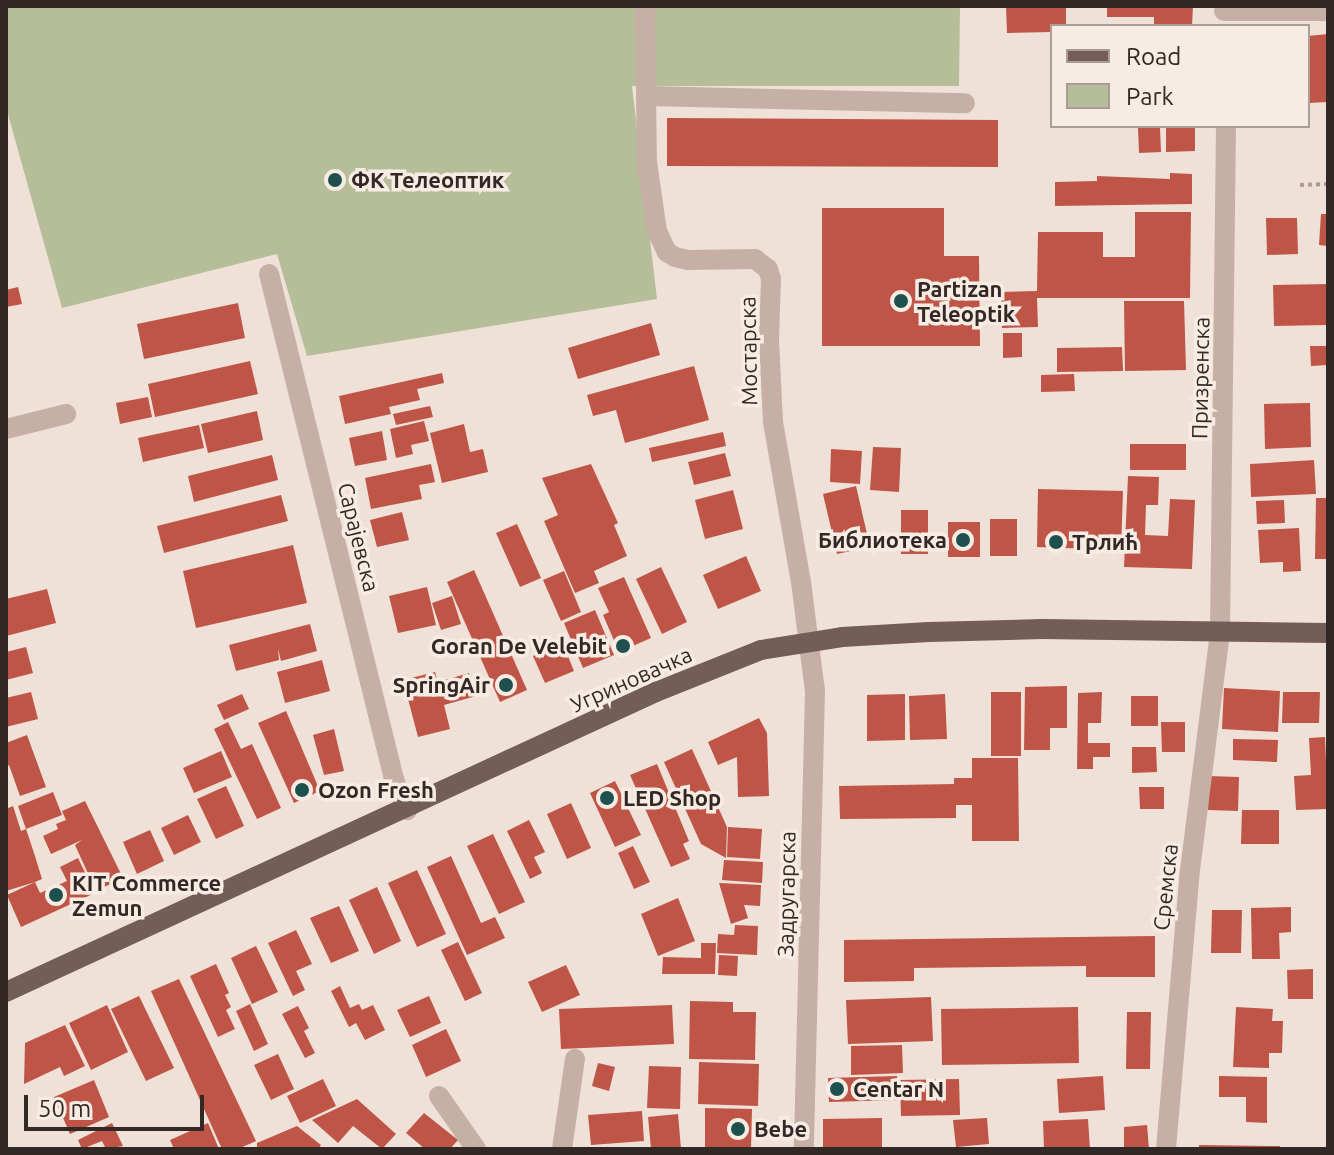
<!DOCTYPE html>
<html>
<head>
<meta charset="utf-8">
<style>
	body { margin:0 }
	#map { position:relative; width:1334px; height:1155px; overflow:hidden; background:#efe1d8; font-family:Ubuntu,sans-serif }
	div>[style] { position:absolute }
	.green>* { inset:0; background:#b5bd99 }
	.building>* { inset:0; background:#bf5546 }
	.path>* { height:4px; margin-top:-2px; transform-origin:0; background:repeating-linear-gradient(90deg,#b19a8f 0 4px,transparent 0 8px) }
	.minor>* { height:20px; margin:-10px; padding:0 10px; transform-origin:10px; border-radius:10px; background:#c6b0a5 }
	.major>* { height:20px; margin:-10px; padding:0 10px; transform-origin:10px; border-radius:10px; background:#735d57 }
	.dots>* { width:22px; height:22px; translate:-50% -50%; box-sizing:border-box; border:4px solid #f7ece3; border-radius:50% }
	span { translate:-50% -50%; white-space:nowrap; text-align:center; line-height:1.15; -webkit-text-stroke:7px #f7ece3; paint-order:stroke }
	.poi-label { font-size:22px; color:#322826; font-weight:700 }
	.left { translate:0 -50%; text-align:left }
	.right { translate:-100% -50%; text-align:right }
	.street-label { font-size:22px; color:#322826 }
	.frame { position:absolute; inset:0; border:8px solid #322826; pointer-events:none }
	.legend { position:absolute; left:1050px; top:24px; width:260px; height:104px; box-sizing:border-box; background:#f7ece3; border:2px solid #a89e97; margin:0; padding:10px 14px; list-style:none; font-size:24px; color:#322826 }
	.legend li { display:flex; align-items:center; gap:16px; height:40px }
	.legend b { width:40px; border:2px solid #a89e97 }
	.scale { position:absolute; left:24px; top:1095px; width:180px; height:36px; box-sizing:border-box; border:4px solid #322826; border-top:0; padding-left:10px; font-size:24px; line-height:28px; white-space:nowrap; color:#322826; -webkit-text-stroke:6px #f7ece3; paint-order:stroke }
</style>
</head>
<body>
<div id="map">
	<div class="green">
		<div style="clip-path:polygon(6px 6px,960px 6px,959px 86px,632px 86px,657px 299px,307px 356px,277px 254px,62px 308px,6px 107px)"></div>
	</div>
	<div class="building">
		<div style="clip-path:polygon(1006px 6px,1066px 6px,1066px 26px,1052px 26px,1052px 32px,1007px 33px)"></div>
		<div style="clip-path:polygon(1107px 6px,1193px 6px,1192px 26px,1154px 26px,1154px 17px,1107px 17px)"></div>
		<div style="clip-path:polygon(1328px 34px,1328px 102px,1308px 103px,1308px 36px)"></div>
		<div style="clip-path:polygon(667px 118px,998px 120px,998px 167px,667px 166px)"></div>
		<div style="clip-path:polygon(1195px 126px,1195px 151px,1166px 152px,1166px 127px)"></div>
		<div style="clip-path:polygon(1138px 128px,1160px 128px,1161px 152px,1139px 153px)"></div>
		<div style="clip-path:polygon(1170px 173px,1192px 174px,1192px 204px,1055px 206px,1055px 182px,1097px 181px,1097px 176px,1170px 179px)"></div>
		<div style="clip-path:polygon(822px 208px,944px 208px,944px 256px,979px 256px,980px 346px,822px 346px)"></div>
		<div style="clip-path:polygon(1135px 212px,1191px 212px,1190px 298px,1037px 298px,1038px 327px,1002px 328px,1001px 292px,1037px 291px,1038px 232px,1103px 232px,1103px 257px,1135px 257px)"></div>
		<div style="clip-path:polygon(1321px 214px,1328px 214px,1328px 246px,1319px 245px)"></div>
		<div style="clip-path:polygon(1266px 218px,1297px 218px,1298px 254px,1267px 255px)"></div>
		<div style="clip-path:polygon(1328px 284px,1328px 325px,1274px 326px,1273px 285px)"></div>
		<div style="clip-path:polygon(18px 287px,22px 304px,6px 307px,6px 290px)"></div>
		<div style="clip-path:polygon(1124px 301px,1184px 301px,1186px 370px,1125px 371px)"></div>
		<div style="clip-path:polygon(238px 303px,245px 338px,144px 359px,137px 324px)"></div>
		<div style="clip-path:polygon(651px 323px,660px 355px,578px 379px,568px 348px)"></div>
		<div style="clip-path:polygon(1003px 333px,1022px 333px,1022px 357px,1003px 358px)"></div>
		<div style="clip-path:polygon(1310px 346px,1328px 346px,1328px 365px,1311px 366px)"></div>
		<div style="clip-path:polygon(1122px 347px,1123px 371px,1057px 372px,1057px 348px)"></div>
		<div style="clip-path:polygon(250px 361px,258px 394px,155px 417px,148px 384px)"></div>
		<div style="clip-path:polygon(694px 366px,709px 420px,625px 443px,616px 410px,593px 416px,587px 395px)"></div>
		<div style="clip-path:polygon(442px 373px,444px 383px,417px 389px,420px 400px,389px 407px,391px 414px,345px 424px,339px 396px)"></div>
		<div style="clip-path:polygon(1074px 374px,1075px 391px,1041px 392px,1041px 375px)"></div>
		<div style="clip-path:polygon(148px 397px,152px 417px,120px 424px,116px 403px)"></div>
		<div style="clip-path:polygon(1310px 403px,1311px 447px,1265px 449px,1264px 404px)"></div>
		<div style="clip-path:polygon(430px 406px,433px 417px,396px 425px,393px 414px)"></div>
		<div style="clip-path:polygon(257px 411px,263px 440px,208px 453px,201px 424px)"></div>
		<div style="clip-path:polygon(424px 421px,429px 441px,411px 445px,413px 454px,396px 458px,390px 429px)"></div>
		<div style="clip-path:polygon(464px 424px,470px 452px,483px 449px,488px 472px,442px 483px,430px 433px)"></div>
		<div style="clip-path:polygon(199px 425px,204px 448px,143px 462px,138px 438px)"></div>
		<div style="clip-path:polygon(382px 431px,387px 460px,355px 466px,349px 438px)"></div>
		<div style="clip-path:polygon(723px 432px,726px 446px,652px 462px,649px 448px)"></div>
		<div style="clip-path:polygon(1130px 444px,1186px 444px,1186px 470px,1130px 470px)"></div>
		<div style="clip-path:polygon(873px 447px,901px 448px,899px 492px,870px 490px)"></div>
		<div style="clip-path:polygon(831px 449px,862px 451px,860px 484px,830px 482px)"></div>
		<div style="clip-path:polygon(725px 453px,731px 476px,694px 485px,688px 462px)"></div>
		<div style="clip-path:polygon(272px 455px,278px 480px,194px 502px,188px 476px)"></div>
		<div style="clip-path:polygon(1314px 460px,1316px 494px,1251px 497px,1250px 464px)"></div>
		<div style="clip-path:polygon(431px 464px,435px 482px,419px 485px,422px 499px,371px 509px,365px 478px)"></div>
		<div style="clip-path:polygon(591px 464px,618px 523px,614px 525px,627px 556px,594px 571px,599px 583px,575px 593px,544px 521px,558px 515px,542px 478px)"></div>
		<div style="clip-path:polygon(1128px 476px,1159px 477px,1158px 505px,1146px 505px,1145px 535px,1168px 536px,1170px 499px,1195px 500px,1192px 569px,1124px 567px)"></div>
		<div style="clip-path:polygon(856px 486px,870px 547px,837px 554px,823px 494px)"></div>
		<div style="clip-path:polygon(1038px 489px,1123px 491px,1121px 550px,1037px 547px)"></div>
		<div style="clip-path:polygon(733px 490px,743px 529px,705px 539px,695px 500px)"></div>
		<div style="clip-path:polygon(281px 495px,288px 521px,164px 553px,157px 526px)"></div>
		<div style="clip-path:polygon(1316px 498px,1328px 498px,1328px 559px,1315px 559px)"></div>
		<div style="clip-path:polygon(1284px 500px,1285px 523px,1257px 524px,1256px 501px)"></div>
		<div style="clip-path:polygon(901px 510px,928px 510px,928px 554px,901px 554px)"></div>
		<div style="clip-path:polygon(402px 512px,409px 540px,377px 547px,370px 520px)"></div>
		<div style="clip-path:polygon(990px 519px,1017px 519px,1017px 556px,990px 556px)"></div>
		<div style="clip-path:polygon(948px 522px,980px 522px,980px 557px,948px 557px)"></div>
		<div style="clip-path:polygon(517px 524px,541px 578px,520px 587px,496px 533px)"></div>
		<div style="clip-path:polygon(1299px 528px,1301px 571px,1283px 572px,1283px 562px,1260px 563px,1258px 530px)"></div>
		<div style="clip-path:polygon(293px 545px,307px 603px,196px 628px,183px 571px)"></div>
		<div style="clip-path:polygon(746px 556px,761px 591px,718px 609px,703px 575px)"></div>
		<div style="clip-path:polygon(661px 567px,687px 622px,662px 634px,636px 579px)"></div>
		<div style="clip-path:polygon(474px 570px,527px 690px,500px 702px,447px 582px)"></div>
		<div style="clip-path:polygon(564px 571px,581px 612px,561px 621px,543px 580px)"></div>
		<div style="clip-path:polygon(624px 577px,651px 638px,619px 652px,603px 615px,609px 612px,598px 588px)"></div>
		<div style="clip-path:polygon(427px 587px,436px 625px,398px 633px,389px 596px)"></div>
		<div style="clip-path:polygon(47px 589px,56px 623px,6px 636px,6px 599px)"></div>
		<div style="clip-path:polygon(452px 596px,461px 624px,441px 630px,432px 603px)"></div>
		<div style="clip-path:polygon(595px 610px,614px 655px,583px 668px,564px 623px)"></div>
		<div style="clip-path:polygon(310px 624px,317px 651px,281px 661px,278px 649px,279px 660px,236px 671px,229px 645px)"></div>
		<div style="clip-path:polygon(563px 644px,574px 671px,545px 683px,533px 656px)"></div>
		<div style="clip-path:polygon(26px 647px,33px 673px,6px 680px,6px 652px)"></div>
		<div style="clip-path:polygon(322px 660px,330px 691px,285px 703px,277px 672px)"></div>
		<div style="clip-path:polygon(435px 672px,438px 682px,469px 673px,476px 696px,444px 705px,450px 729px,418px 737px,403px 680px)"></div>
		<div style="clip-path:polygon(1067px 686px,1067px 728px,1050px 728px,1050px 750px,1024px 750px,1025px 687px)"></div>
		<div style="clip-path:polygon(1224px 688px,1280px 691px,1278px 732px,1222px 729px)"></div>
		<div style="clip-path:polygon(31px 692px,38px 719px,6px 727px,6px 698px)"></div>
		<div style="clip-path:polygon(991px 692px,1021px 692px,1021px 756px,991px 756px)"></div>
		<div style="clip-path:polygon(1102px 692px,1101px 723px,1088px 723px,1088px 743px,1110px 743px,1110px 757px,1093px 757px,1093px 769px,1077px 769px,1078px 693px)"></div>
		<div style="clip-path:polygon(1283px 692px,1320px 692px,1319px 723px,1282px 723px)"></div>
		<div style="clip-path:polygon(242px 694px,249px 709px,224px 720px,217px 705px)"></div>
		<div style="clip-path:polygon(905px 694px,905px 740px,867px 741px,867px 695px)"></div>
		<div style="clip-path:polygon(945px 694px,947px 739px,910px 740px,909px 696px)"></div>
		<div style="clip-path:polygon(1131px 696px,1158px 696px,1158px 726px,1131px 726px)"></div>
		<div style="clip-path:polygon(286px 711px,320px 791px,294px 803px,258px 723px)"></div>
		<div style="clip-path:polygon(759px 718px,767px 733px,769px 796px,738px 797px,737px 757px,718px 765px,708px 742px)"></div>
		<div style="clip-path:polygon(228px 722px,241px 749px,252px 744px,281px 808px,257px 819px,214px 729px)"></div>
		<div style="clip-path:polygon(1161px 722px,1185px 722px,1185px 752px,1162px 752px)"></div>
		<div style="clip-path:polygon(334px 729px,344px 771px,324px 775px,313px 735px)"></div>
		<div style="clip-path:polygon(27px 735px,46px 787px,20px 796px,9px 765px,6px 767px,6px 743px)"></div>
		<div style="clip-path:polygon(1325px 737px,1328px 809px,1296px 810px,1294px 776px,1311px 775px,1309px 738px)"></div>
		<div style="clip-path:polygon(1233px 739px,1278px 740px,1277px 762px,1233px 760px)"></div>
		<div style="clip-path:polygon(1132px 747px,1156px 747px,1157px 772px,1132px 773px)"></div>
		<div style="clip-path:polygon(692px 749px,727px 827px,726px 858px,701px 844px,664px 762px)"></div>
		<div style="clip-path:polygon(221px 751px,232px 777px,194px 793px,183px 768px)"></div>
		<div style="clip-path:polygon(972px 758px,1018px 758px,1019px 841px,972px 841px,972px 805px,956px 805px,956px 818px,840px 819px,839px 786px,954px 784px,954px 778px,972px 778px)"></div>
		<div style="clip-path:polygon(657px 764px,689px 841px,683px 844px,690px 859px,671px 867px,630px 775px)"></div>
		<div style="clip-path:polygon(1209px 776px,1239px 777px,1238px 811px,1208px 810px)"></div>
		<div style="clip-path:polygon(615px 781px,641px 835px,615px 847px,590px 793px)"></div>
		<div style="clip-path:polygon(226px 786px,244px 826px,216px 839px,197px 799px)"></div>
		<div style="clip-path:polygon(1139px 787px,1164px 787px,1164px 809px,1140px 809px)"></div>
		<div style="clip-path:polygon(53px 792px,62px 815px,26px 829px,18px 806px)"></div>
		<div style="clip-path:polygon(85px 801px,123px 878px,96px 891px,75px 845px,82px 840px,51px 854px,43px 836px,58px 829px,56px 824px,66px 820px,62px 811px)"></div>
		<div style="clip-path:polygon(571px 803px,591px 848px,567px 859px,547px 814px)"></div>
		<div style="clip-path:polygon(13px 806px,21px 831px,26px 829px,35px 856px,42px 879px,35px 882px,40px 893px,67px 881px,60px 867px,78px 858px,95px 893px,21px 927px,7px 895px,35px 882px,6px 891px,6px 809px)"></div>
		<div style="clip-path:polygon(1242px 810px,1279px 810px,1279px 844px,1241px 844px)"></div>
		<div style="clip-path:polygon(188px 815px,201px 842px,174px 855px,161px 828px)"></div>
		<div style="clip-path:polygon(529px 820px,545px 852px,534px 857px,542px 873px,530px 879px,507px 831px)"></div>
		<div style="clip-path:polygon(728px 827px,762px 829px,760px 859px,727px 857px)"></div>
		<div style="clip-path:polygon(150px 830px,164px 861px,137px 874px,123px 842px)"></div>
		<div style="clip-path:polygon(493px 834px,525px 902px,499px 914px,467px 846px)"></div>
		<div style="clip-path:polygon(633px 846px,650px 882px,634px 889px,618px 853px)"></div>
		<div style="clip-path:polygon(451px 856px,481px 923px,495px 917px,505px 938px,467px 955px,427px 867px)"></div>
		<div style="clip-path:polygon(724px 860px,763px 862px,762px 883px,722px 880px)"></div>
		<div style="clip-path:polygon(417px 870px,446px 934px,417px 947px,388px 883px)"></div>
		<div style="clip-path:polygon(719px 883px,761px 885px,760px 906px,744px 905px,748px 918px,731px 924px)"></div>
		<div style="clip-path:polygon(377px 887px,401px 941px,374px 954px,349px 900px)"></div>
		<div style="clip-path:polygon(678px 898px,695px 941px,658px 956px,641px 914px)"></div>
		<div style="clip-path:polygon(339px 906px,359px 951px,331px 963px,310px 918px)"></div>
		<div style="clip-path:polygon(1291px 907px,1291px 932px,1279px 933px,1280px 959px,1252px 959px,1251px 908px)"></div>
		<div style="clip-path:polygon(1212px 910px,1242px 910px,1241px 953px,1211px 953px)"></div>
		<div style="clip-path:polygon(735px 925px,758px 926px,757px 955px,717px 953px,718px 934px,734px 935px)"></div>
		<div style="clip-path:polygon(296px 930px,312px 964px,296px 971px,305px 990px,293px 996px,268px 943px)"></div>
		<div style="clip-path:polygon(1155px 936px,1155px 977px,1086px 977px,1086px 966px,914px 968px,914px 981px,844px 982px,844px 940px)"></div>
		<div style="clip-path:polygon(458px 942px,482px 993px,465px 1001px,441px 950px)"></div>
		<div style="clip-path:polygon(701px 943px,716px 943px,715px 974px,662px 974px,663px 957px,701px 958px)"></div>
		<div style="clip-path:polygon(256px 946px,278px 992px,252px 1004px,231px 958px)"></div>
		<div style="clip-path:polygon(719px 955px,738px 956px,737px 976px,718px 975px)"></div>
		<div style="clip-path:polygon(216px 964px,229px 993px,225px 995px,231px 1007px,226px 1010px,235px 1029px,218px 1037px,190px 976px)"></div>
		<div style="clip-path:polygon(566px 965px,580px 995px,542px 1012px,528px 982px)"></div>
		<div style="clip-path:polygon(1313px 969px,1313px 999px,1288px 999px,1287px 970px)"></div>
		<div style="clip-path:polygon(179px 979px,256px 1141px,238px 1149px,222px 1149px,151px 991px)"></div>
		<div style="clip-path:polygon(340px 986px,350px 1008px,359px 1004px,362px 1010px,373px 1005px,385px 1030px,365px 1040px,356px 1023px,349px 1027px,331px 991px)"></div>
		<div style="clip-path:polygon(139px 996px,174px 1068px,146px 1081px,111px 1009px)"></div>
		<div style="clip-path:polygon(429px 996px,441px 1023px,410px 1037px,397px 1010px)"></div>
		<div style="clip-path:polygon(931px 997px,933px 1041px,848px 1044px,846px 1000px)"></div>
		<div style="clip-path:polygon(690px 1001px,733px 1002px,733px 1012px,756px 1012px,755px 1060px,689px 1059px)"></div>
		<div style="clip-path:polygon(250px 1004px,268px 1044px,254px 1051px,236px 1011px)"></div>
		<div style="clip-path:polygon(107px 1005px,128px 1052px,91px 1070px,69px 1023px)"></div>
		<div style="clip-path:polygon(672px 1005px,674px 1044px,561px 1049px,559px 1009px)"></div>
		<div style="clip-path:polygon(298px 1006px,309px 1028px,304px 1031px,315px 1053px,305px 1058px,282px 1014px)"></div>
		<div style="clip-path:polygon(1078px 1007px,1079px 1063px,942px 1065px,941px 1009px)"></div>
		<div style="clip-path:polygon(1236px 1007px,1273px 1009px,1272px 1021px,1283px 1021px,1282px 1053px,1269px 1053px,1269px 1068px,1233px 1067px)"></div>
		<div style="clip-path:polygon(1127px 1012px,1151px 1012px,1150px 1069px,1126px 1069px)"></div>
		<div style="clip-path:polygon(65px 1025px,85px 1066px,64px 1076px,60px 1067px,24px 1084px,25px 1043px)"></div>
		<div style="clip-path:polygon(446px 1029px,461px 1061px,426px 1077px,412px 1045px)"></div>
		<div style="clip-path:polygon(902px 1045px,903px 1073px,851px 1075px,851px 1046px)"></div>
		<div style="clip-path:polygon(278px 1054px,294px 1089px,271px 1100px,254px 1065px)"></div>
		<div style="clip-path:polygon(699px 1062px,759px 1064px,758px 1106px,698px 1104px)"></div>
		<div style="clip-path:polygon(598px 1063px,615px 1067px,609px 1091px,592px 1086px)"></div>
		<div style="clip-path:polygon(649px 1066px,681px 1067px,680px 1109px,647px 1108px)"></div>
		<div style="clip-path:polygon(897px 1076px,898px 1100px,829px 1102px,828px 1078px)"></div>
		<div style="clip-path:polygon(1103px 1076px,1105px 1110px,1059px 1113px,1057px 1079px)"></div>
		<div style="clip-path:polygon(1219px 1076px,1267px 1077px,1267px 1123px,1246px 1122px,1246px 1097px,1219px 1097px)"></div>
		<div style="clip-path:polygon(323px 1079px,336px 1106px,300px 1123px,287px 1096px)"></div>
		<div style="clip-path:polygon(959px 1079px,960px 1115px,901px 1116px,900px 1080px)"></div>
		<div style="clip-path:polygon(94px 1080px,109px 1117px,70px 1134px,54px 1097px)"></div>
		<div style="clip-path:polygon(357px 1099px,396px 1134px,382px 1149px,353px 1126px,338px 1143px,312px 1120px)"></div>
		<div style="clip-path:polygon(705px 1108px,752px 1109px,751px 1149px,705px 1149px)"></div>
		<div style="clip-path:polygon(642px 1111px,644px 1141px,591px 1145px,588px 1115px)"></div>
		<div style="clip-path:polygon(424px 1113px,458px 1140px,450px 1149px,425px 1149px,406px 1133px)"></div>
		<div style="clip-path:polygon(678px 1114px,681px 1149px,651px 1149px,648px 1117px)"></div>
		<div style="clip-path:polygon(882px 1118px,882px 1148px,823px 1149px,823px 1119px)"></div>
		<div style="clip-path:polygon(987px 1118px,989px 1144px,956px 1147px,953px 1120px)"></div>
		<div style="clip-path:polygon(1088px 1119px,1090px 1149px,1044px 1149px,1043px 1121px)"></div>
		<div style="clip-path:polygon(112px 1123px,123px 1146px,106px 1149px,102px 1141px,82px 1149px,78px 1140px)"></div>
		<div style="clip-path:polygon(208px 1123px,219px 1149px,174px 1149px,170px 1140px)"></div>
		<div style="clip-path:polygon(1147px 1125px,1149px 1149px,1124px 1149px,1124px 1127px)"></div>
		<div style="clip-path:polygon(297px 1126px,321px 1145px,318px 1149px,257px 1149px,257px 1143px)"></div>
		<div style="clip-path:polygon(1199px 1145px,1280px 1146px,1280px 1149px,1199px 1149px)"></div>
	</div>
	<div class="path">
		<div style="left:1300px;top:185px;width:28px;rotate:-2deg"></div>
	</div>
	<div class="minor">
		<div style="left:645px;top:6px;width:156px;rotate:89.3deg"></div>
		<div style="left:647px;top:162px;width:70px;rotate:81.8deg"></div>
		<div style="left:657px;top:231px;width:23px;rotate:65deg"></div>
		<div style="left:667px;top:252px;width:9px;rotate:32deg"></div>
		<div style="left:675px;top:257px;width:13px;rotate:13deg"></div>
		<div style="left:688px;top:260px;width:67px;rotate:-0.9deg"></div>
		<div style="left:755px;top:259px;width:16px;rotate:38deg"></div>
		<div style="left:768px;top:269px;width:10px;rotate:73deg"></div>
		<div style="left:771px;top:279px;width:61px;rotate:91.9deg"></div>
		<div style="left:769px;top:340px;width:82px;rotate:87.2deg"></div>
		<div style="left:773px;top:422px;width:162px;rotate:80.1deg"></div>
		<div style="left:801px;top:582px;width:110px;rotate:82.7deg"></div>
		<div style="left:815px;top:691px;width:458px;rotate:91.4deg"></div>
		<div style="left:1224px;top:11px;width:104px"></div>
		<div style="left:646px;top:96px;width:319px;rotate:1.3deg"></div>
		<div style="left:269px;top:274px;width:520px;rotate:76.1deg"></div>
		<div style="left:394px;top:779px;width:34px;rotate:67deg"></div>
		<div style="left:6px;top:429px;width:62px;rotate:-14deg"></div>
		<div style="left:439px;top:1096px;width:65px;rotate:55.1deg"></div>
		<div style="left:562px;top:1149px;width:91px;rotate:-81.8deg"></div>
		<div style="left:1166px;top:1149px;width:272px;rotate:-85.1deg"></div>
		<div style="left:1189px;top:878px;width:249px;rotate:-82.8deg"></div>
		<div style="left:1220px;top:631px;width:505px;rotate:-89.32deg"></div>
	</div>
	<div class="major">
		<div style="left:6px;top:992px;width:716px;rotate:-24.78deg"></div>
		<div style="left:656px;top:692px;width:113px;rotate:-21.8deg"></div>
		<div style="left:761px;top:650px;width:82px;rotate:-9.1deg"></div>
		<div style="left:842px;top:637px;width:87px;rotate:-3.3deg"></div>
		<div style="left:929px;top:632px;width:113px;rotate:-1.5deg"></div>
		<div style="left:1042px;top:629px;width:286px;rotate:0.8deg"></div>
	</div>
	<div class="dots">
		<div style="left:335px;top:180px;background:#1e514e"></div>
		<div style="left:901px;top:301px;background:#1e514e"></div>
		<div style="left:963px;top:540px;background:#1e514e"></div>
		<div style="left:1056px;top:542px;background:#1e514e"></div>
		<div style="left:623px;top:646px;background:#1e514e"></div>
		<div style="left:506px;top:685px;background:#1e514e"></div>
		<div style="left:302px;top:790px;background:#1e514e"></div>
		<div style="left:607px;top:798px;background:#1e514e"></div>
		<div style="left:56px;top:895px;background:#1e514e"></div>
		<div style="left:837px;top:1089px;background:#1e514e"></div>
		<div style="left:738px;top:1129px;background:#1e514e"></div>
	</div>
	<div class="poi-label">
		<span class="left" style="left:351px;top:180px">ФК Телеоптик</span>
		<span class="left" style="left:917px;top:301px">Partizan<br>Teleoptik</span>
		<span class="right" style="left:947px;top:540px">Библиотека</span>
		<span class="left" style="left:1072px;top:542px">Трлић</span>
		<span class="right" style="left:607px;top:646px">Goran De Velebit</span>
		<span class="right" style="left:490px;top:685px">SpringAir</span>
		<span class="left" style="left:318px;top:790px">Ozon Fresh</span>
		<span class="left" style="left:623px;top:798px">LED Shop</span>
		<span class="left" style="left:72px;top:895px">KIT Commerce<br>Zemun</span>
		<span class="left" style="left:853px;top:1089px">Centar N</span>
		<span class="left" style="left:754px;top:1129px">Bebe</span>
	</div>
	<div class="street-label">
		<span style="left:748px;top:351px;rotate:-91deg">Мостарска</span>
		<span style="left:1200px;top:378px;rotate:-89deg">Призренска</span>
		<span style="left:359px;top:537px;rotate:76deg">Сарајевска</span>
		<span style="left:631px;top:679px;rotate:-24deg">Угриновачка</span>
		<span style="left:1165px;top:887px;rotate:-84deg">Сремска</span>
		<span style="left:786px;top:894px;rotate:-89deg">Задругарска</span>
	</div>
	<div class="frame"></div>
	<ul class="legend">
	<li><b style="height:10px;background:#735d57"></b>Road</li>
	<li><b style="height:22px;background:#b5bd99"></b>Park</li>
	</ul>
	<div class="scale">50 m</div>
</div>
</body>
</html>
